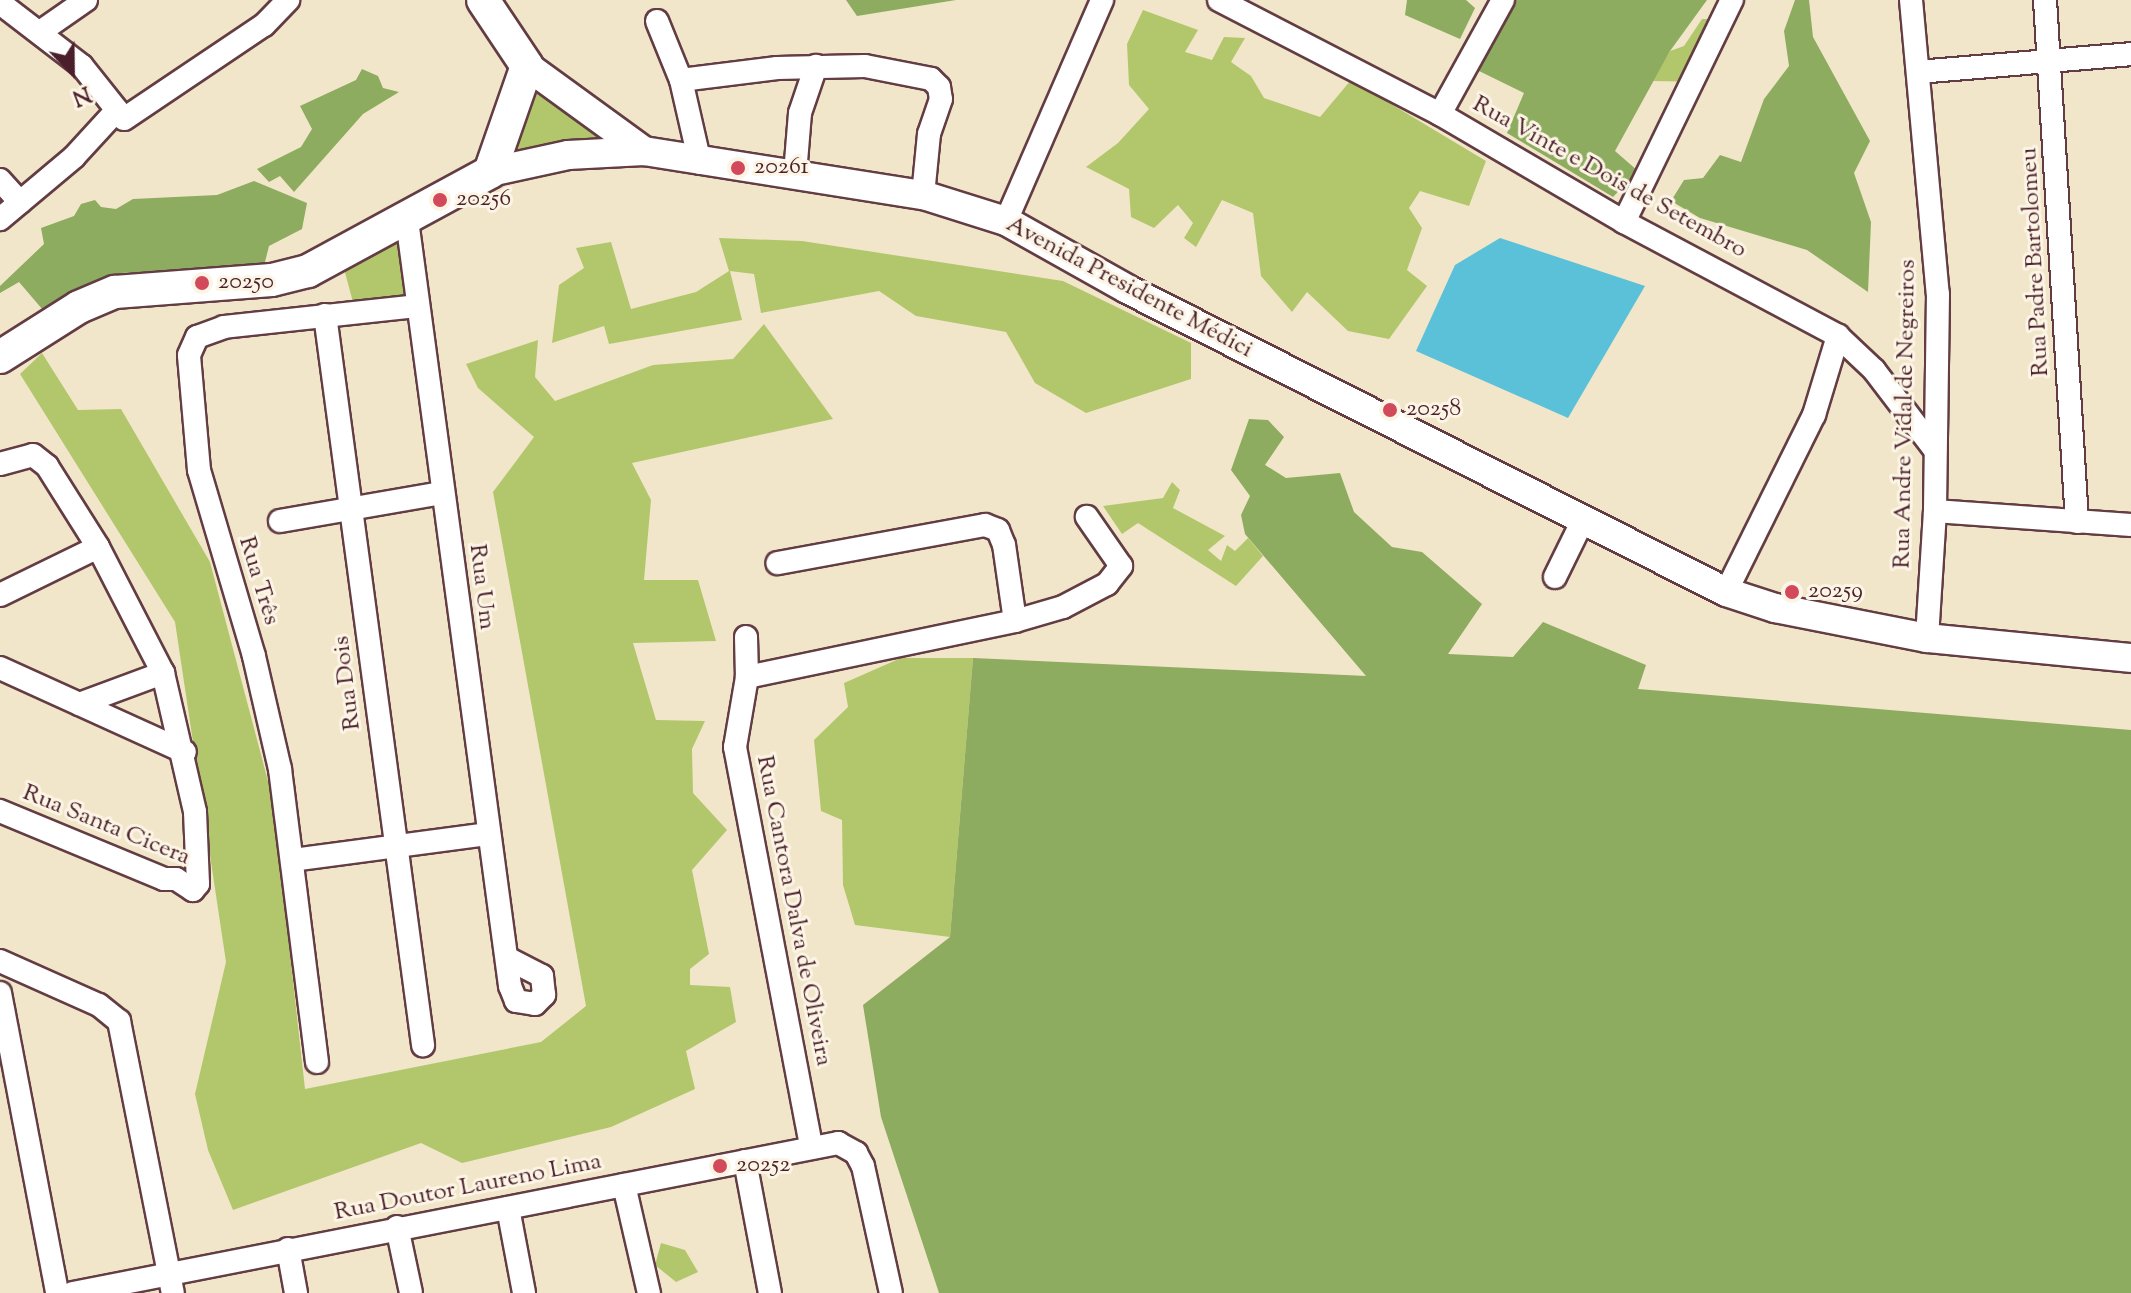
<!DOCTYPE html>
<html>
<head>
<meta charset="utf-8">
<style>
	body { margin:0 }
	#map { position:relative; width:2131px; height:1293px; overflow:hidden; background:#f2e6ca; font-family:"Sorts Mill Goudy",serif }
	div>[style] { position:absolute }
	.green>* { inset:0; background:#b2c76b }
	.forest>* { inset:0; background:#8dac5f }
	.water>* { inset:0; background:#5ac1d8 }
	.roads { filter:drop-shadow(2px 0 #633d43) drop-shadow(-2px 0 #633d43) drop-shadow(0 2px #633d43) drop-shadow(0 -2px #633d43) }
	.minor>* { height:22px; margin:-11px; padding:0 11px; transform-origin:11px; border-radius:11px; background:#fff }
	.tertiary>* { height:28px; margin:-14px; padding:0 14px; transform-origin:14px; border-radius:14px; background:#fff }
	.secondary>* { height:32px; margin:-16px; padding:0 16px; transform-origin:16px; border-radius:16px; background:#fff }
	.dots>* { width:22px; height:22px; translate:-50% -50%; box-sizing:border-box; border:4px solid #fcf5e5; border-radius:50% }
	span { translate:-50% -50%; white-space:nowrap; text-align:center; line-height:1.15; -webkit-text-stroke:6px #fcf5e5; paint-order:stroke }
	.poi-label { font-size:24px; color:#4a1f2b }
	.left { translate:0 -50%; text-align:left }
	.street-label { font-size:24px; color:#4a1f2b }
	.north { position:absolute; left:32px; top:32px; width:80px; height:80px; -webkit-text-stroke:6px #fcf5e5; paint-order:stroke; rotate:158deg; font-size:22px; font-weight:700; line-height:32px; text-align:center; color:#4a1f2b }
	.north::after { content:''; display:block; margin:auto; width:28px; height:36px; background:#4a1f2b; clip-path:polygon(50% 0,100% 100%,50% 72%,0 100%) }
</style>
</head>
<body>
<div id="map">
	<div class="green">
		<div style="clip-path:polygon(1143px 10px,1198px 30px,1185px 52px,1212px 60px,1224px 37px,1245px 38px,1231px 62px,1251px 76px,1264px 98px,1320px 117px,1351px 80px,1486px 161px,1469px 206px,1420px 191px,1409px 208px,1422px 228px,1407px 270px,1427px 286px,1389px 339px,1348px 331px,1307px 292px,1292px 312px,1261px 276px,1253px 213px,1222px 200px,1196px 247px,1184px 238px,1193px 223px,1178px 205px,1154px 228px,1131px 217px,1129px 189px,1086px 167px,1118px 143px,1149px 109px,1129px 85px,1127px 44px)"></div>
		<div style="clip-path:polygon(1702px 19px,1717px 19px,1717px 53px,1705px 82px,1653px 81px,1670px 51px,1684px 46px)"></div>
		<div style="clip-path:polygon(527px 69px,641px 144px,491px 168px)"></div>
		<div style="clip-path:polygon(719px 238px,802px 241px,1063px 281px,1191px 343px,1191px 379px,1086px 413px,1035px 383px,1006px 332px,916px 316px,879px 291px,761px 313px,754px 274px,730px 271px,742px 320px,609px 344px,604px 326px,552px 343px,559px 285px,584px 268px,576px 248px,611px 242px,631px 309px,696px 292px,729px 271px)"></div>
		<div style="clip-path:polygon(404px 239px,410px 284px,405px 303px,354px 306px,343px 265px)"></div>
		<div style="clip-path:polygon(764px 324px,833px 419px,632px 463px,651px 500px,644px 580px,698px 580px,716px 641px,633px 643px,656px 720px,705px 721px,692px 749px,693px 793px,727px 830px,692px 870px,709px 954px,690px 969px,690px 985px,730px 987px,736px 1022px,686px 1051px,695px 1089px,611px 1127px,462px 1163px,421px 1143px,233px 1210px,208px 1150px,195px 1094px,226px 962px,175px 622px,20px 374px,42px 353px,78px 410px,121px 409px,210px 562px,273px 800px,305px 1089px,541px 1042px,586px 1006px,493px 492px,534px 437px,478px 388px,466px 364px,538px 340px,535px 377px,555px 401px,653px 365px,733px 359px)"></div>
		<div style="clip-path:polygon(1172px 482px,1180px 490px,1173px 508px,1225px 536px,1208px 550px,1221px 561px,1227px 545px,1235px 551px,1248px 538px,1263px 556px,1236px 586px,1138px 523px,1122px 534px,1103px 506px,1163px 498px)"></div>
		<div style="clip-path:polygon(901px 658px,973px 658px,950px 937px,855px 925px,843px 885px,842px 820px,821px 811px,814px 740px,848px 707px,844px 683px)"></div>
		<div style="clip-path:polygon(661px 1243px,685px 1250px,698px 1272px,676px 1282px,655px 1265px)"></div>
	</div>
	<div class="forest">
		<div style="clip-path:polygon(846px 0,956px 0,857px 16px)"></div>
		<div style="clip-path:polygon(1407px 0,1466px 0,1475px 8px,1460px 39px,1405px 15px)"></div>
		<div style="clip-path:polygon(1515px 0,1707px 0,1670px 51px,1615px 151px,1638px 171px,1613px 197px,1507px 133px,1524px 93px,1477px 70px)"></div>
		<div style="clip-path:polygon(1795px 0,1809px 0,1813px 37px,1870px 141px,1854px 173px,1871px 222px,1868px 292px,1807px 250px,1700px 218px,1671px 201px,1684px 180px,1703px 178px,1720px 155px,1741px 162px,1764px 99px,1789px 66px,1784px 31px)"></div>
		<div style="clip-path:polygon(362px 69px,378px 76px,383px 88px,399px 92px,363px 114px,294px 192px,280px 176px,269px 182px,257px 169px,301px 147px,312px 129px,300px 106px,356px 80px)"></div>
		<div style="clip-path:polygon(254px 181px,307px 203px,302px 229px,269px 246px,264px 266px,121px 273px,43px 310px,19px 282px,0 293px,0 286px,44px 244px,41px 228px,74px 216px,81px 204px,95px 200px,101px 207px,116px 209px,133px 199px,217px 195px)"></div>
		<div style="clip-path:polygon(1249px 419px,1268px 420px,1284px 437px,1265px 465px,1286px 478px,1340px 473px,1354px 512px,1392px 547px,1422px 552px,1482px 604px,1448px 654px,1513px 657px,1543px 622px,1646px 665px,1638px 689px,2131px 730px,2131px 1293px,939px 1293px,881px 1117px,863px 1005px,950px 937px,973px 658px,1366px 676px,1245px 534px,1241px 515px,1250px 496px,1231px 470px)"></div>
	</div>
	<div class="water">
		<div style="clip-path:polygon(1500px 238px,1645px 286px,1568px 418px,1416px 351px,1455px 265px)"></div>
	</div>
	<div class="roads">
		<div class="minor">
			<div style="left:1219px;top:0;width:249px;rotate:27.3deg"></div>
			<div style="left:1440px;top:114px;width:213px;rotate:30.4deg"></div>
			<div style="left:1624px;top:222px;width:242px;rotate:28deg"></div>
			<div style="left:1838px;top:336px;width:50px;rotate:43.4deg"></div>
			<div style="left:1874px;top:370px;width:101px;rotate:52.7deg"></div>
			<div style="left:1911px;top:0;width:295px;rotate:84.8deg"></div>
			<div style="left:1938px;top:294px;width:217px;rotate:90.8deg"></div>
			<div style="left:1935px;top:511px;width:127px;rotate:93.6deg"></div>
			<div style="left:2045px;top:0;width:523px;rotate:86.49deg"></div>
			<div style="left:0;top:3px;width:103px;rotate:37.5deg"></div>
			<div style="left:82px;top:66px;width:56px;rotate:51.5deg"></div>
			<div style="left:117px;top:110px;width:64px;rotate:132.5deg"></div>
			<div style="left:74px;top:157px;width:97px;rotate:140deg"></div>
			<div style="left:657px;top:21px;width:64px;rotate:67.9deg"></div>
			<div style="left:681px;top:80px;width:85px;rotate:77.1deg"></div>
			<div style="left:40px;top:32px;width:56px;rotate:-34.8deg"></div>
			<div style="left:1918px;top:72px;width:214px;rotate:-4.8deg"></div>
			<div style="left:681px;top:80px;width:97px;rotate:-7.1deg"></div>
			<div style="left:777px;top:68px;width:88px;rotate:-1.3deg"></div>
			<div style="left:865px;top:66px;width:67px;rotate:11.1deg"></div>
			<div style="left:931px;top:79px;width:11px;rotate:45deg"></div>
			<div style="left:939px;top:87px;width:12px;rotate:81deg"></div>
			<div style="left:941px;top:99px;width:37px;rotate:109deg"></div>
			<div style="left:929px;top:134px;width:61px;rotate:95.6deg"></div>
			<div style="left:1440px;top:114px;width:130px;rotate:-61.1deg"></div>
			<div style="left:124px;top:119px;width:169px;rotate:-33.9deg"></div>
			<div style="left:264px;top:25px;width:35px;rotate:-46deg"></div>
			<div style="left:795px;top:174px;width:61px;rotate:-85.3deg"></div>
			<div style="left:800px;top:113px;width:50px;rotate:-71.2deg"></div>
			<div style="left:0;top:180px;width:30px;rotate:48deg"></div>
			<div style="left:407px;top:220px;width:773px;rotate:82.34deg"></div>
			<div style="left:510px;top:986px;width:16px;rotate:68deg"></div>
			<div style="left:516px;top:1001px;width:19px;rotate:9deg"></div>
			<div style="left:535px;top:1004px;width:13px;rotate:-45deg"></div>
			<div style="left:544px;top:995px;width:19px;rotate:-96deg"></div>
			<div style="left:542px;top:976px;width:36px;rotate:-153deg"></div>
			<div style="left:1006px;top:221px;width:241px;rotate:-66.5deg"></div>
			<div style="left:1624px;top:222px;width:247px;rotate:-64.1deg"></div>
			<div style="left:325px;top:315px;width:737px;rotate:82.35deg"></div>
			<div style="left:0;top:464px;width:34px;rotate:-15deg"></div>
			<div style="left:33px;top:455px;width:18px;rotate:38deg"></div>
			<div style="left:47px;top:466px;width:96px;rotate:57.8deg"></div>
			<div style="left:98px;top:547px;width:142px;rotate:62.7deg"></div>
			<div style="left:163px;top:673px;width:143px;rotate:77deg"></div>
			<div style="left:195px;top:812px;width:72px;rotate:87.6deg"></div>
			<div style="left:198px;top:884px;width:8px;rotate:130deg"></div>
			<div style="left:193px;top:890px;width:20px;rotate:-147deg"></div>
			<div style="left:176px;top:879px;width:12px;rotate:180deg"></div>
			<div style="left:164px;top:879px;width:178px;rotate:-157.5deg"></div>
			<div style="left:1935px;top:511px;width:196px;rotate:4.1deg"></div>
			<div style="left:280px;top:521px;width:164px;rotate:-9.8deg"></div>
			<div style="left:1555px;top:577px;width:64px;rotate:-63.8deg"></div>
			<div style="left:1726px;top:592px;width:198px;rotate:-63.6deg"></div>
			<div style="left:1814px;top:415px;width:83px;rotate:-73.1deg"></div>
			<div style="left:0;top:595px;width:109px;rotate:-26.1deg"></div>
			<div style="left:1015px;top:621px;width:50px;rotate:-16.3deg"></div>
			<div style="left:1063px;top:607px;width:50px;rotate:-27.6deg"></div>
			<div style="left:1107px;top:584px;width:23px;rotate:-52deg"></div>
			<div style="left:1121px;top:566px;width:60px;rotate:-124.8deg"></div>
			<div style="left:746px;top:637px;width:40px;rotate:88.6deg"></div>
			<div style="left:747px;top:677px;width:71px;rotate:99.7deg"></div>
			<div style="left:735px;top:747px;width:407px;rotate:79.2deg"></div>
			<div style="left:0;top:668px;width:203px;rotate:24.4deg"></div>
			<div style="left:747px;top:677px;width:274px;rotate:-11.8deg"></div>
			<div style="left:1015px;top:621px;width:77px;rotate:-98.2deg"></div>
			<div style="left:1004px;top:545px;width:16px;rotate:-112deg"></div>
			<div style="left:998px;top:530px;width:14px;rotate:-159deg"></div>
			<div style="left:985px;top:525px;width:211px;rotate:169.6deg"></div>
			<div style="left:79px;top:704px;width:90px;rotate:-20.3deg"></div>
			<div style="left:293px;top:860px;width:196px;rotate:-7.6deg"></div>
			<div style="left:0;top:961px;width:108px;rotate:24deg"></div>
			<div style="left:99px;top:1005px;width:26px;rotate:39deg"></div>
			<div style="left:119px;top:1021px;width:277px;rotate:78.8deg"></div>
			<div style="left:0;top:993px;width:305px;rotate:79.2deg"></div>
			<div style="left:317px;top:1062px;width:295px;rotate:-97.2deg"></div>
			<div style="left:280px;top:769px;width:116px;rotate:-103deg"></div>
			<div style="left:254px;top:656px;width:194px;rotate:-106.5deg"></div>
			<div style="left:199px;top:470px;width:115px;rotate:-95deg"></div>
			<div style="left:189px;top:355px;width:20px;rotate:-66deg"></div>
			<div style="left:197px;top:337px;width:29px;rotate:-20deg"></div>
			<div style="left:224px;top:327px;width:194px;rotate:-6.2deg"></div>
			<div style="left:745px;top:1161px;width:134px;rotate:79.3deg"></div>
			<div style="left:624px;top:1185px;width:111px;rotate:77deg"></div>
			<div style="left:508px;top:1208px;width:86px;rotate:79.3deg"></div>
			<div style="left:397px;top:1227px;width:67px;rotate:78deg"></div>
			<div style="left:288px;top:1249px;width:45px;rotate:79.7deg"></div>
			<div style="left:73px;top:1293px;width:780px;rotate:-11.09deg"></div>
			<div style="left:838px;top:1143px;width:21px;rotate:29deg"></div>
			<div style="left:856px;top:1153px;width:15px;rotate:62deg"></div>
			<div style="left:863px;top:1166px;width:130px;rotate:77.6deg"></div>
		</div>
		<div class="tertiary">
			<div style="left:527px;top:66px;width:145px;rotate:36deg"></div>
			<div style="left:490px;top:172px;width:80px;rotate:-12.3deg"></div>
			<div style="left:568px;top:155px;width:76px;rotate:-3deg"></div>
			<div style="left:644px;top:151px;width:282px;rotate:9deg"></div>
			<div style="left:923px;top:195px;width:87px;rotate:17.4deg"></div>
			<div style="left:1006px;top:221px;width:139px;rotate:29.3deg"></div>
			<div style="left:1127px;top:289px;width:671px;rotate:26.83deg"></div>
			<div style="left:1726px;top:592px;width:52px;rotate:18.1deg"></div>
			<div style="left:1775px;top:608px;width:155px;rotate:11.2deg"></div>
			<div style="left:1927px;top:638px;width:205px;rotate:5.6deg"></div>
		</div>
		<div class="secondary">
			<div style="left:0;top:357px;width:93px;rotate:-32.3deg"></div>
			<div style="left:79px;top:307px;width:39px;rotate:-23deg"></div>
			<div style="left:115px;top:292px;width:157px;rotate:-4.4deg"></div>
			<div style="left:272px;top:280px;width:37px;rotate:-14deg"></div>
			<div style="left:308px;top:271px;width:207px;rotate:-28.5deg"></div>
			<div style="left:490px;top:172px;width:112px;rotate:-70.8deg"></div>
			<div style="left:527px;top:66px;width:79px;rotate:-123.7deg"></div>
		</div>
	</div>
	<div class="dots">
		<div style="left:738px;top:168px;background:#d1495b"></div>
		<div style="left:440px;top:200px;background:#d1495b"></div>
		<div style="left:202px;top:283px;background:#d1495b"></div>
		<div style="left:1390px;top:410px;background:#d1495b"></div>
		<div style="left:1792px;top:592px;background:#d1495b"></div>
		<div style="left:720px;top:1166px;background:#d1495b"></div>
	</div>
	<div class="poi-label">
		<span class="left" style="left:754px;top:168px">20261</span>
		<span class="left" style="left:456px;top:200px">20256</span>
		<span class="left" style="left:218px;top:283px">20250</span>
		<span class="left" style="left:1406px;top:410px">20258</span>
		<span class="left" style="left:1808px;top:592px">20259</span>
		<span class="left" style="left:736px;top:1166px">20252</span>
	</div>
	<div class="street-label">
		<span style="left:1609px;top:178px;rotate:29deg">Rua Vinte e Dois de Setembro</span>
		<span style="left:2036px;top:262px;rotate:-93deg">Rua Padre Bartolomeu</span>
		<span style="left:1129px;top:288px;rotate:28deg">Avenida Presidente Médici</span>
		<span style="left:1906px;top:414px;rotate:-89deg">Rua Andre Vidal de Negreiros</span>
		<span style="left:258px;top:581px;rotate:73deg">Rua Três</span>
		<span style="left:481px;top:587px;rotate:83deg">Rua Um</span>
		<span style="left:348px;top:683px;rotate:-97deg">Rua Dois</span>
		<span style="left:106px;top:826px;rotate:22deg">Rua Santa Cicera</span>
		<span style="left:793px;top:911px;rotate:79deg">Rua Cantora Dalva de Oliveira</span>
		<span style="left:468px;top:1188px;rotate:-11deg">Rua Doutor Laureno Lima</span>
	</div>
	<div class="north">N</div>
</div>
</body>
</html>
